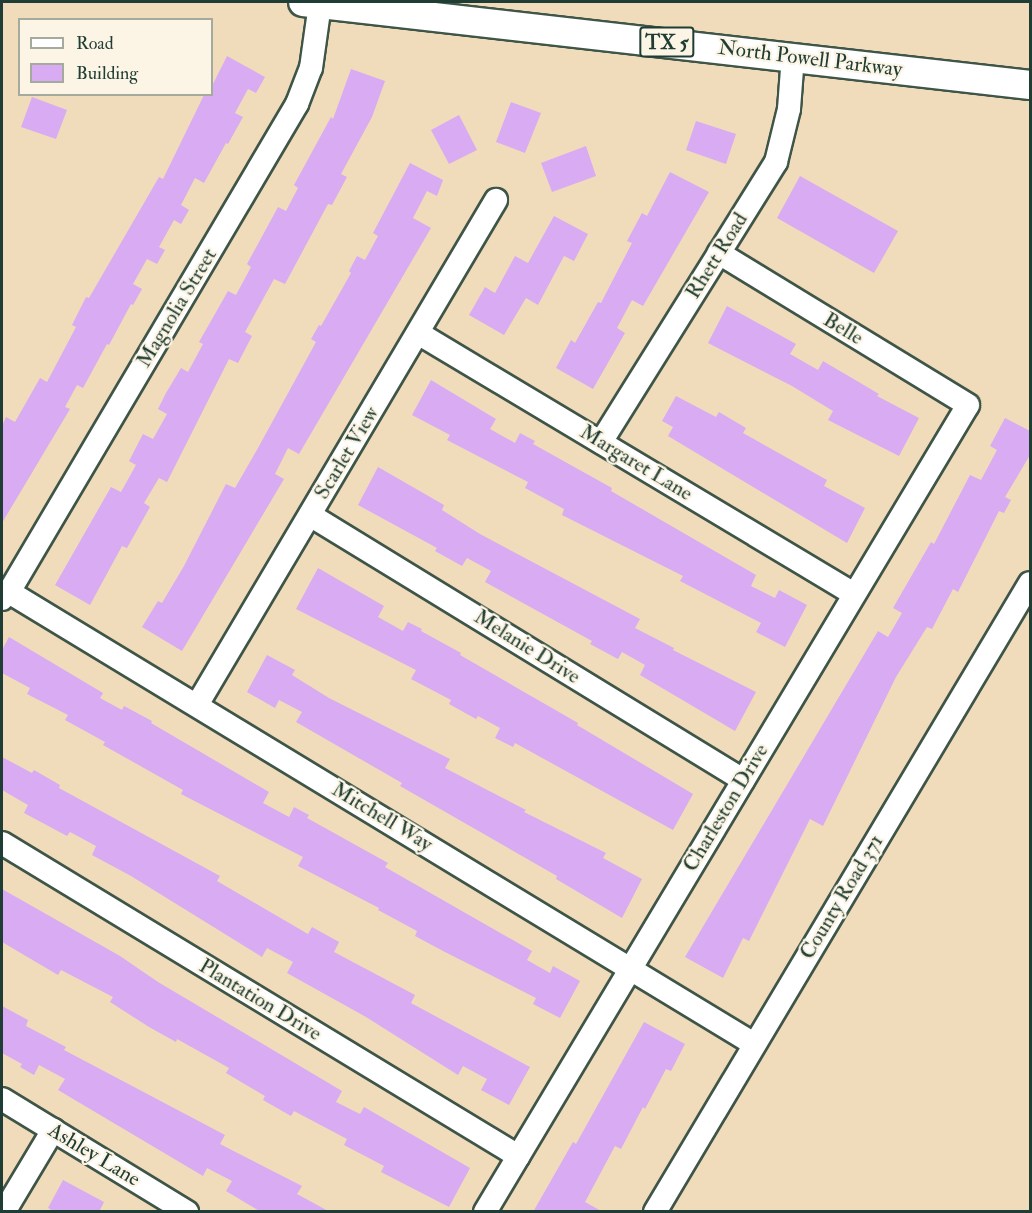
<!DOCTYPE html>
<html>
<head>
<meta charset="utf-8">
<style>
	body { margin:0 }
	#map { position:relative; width:1032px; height:1213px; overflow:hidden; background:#f0dcbb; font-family:"IM FELL Double Pica",serif }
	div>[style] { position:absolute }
	.building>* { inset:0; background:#d8abf2 }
	.roads { filter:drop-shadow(2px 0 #3e5548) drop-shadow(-2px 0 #3e5548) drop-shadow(0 2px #3e5548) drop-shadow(0 -2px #3e5548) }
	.minor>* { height:22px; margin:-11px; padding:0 11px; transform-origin:11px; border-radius:11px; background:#fff }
	.major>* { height:28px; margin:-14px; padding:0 14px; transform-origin:14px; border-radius:14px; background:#fff }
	span { translate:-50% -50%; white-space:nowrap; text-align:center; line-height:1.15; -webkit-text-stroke:4.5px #fcf5e5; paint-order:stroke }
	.shield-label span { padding:2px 4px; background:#fcf5e5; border:2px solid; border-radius:4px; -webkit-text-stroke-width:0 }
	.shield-label { font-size:20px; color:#1f3d34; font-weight:700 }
	.street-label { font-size:21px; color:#1f3d34 }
	.frame { position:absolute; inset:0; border:3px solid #1f3d34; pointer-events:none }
	.legend { position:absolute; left:18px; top:18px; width:195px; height:78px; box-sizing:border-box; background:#fcf5e5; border:2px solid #a4ab9e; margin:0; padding:8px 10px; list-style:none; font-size:18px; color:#1f3d34 }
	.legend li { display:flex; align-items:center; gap:12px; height:30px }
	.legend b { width:30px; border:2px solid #a4ab9e }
</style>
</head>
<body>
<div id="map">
	<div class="building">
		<div style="clip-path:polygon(227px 56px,265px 77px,256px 93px,248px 89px,235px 113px,243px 117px,228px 144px,226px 143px,204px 183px,195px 178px,181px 205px,189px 210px,181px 224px,174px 220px,159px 247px,165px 250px,157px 264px,147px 259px,133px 284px,142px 289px,133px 305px,131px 304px,109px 345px,107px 344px,83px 388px,77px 385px,65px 407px,70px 409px,2px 523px,2px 426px,6px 417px,15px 422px,40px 378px,47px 382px,76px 327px,72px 325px,86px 297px,89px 298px,159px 177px,163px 179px,204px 95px,212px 94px,212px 86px)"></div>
		<div style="clip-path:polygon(351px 69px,385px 81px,372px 117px,341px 174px,347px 177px,332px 205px,328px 204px,285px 284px,274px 279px,245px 332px,252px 336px,238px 363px,229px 359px,167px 482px,159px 478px,144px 503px,150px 507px,127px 548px,122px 546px,90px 605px,55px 585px,111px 487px,121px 492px,136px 465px,129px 461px,143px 434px,153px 439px,167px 414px,158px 409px,166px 393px,181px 368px,188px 372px,203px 344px,199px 342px,228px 291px,236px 295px,251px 267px,247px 264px,278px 207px,286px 211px,298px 188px,294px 185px,331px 117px,333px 119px)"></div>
		<div style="clip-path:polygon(32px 97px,67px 110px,56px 139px,21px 127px)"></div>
		<div style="clip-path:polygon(511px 102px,541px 113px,525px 153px,496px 142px)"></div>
		<div style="clip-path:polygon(459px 115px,477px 150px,449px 164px,431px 130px)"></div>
		<div style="clip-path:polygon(696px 121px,736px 134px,726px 164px,686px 150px)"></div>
		<div style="clip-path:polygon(586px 146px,596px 176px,552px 192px,541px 163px)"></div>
		<div style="clip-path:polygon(410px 163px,443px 180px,437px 196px,427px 191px,413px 218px,431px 228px,299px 454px,288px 448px,275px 474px,284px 479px,182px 651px,142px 627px,158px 601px,162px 603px,184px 566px,226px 484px,235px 488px,258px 448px,316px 342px,311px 339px,319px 325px,321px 326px,351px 273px,349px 271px,357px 256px,365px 260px,378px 236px,373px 233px)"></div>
		<div style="clip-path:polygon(670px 172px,709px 192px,643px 306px,632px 300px,617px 328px,625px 333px,593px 389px,556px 368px,571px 340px,575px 343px,598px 302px,601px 303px,632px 243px,627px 241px,642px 213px,647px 216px)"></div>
		<div style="clip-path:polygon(800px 176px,898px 231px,874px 273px,777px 218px)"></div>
		<div style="clip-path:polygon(554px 216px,588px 234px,574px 261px,564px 256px,538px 305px,526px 298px,504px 335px,469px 315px,485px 287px,495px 293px,515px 256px,528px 263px)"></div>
		<div style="clip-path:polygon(727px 306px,796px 344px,790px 354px,818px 370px,823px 361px,879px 394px,877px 396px,919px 418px,899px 456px,828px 420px,833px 411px,792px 386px,708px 343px)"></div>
		<div style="clip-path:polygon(431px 380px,496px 419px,490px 429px,515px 443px,520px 433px,535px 441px,533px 444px,612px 488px,611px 491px,756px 575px,751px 586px,775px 598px,779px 590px,807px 605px,785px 647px,756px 632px,761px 623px,680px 581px,683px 576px,562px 515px,564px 509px,525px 488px,528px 482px,447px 440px,450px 435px,412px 415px)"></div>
		<div style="clip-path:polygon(676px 396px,716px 417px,719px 412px,746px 428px,743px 433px,827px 480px,824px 486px,865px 508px,847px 543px,668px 436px,673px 427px,662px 421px)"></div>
		<div style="clip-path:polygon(1005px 418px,1030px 431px,1030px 455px,1005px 497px,1011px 500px,1004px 513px,999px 511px,958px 592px,953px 589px,932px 629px,927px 627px,896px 677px,823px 826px,810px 819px,749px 941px,743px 938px,723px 978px,685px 957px,878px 631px,888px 637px,902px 613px,893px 608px,931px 542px,934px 544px,970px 475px,981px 480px,997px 450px,990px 446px)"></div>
		<div style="clip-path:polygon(378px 467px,444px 505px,442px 510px,480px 534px,640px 619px,635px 628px,674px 648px,673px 650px,756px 692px,735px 731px,640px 675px,645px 665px,622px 652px,618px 659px,590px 644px,592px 641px,485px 582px,491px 571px,467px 558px,462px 566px,435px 551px,437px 548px,358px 505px)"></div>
		<div style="clip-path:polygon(318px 568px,384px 606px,378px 617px,403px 631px,408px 622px,422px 629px,421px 631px,461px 653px,460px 655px,578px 723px,577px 725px,693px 794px,673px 830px,515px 743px,513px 747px,495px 738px,500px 728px,478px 716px,476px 719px,449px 704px,451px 700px,411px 679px,416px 670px,296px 609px)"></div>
		<div style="clip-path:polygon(9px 637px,103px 693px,100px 698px,122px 710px,124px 706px,152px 721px,151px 723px,269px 792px,263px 803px,289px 817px,294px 807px,309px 815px,307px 818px,388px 863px,385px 867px,532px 951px,527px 960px,550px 973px,553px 966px,580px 981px,560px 1018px,533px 1004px,536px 998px,443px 951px,415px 936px,417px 931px,378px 910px,379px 908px,298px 866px,303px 857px,181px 794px,183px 790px,103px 745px,105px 742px,65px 720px,68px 715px,27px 694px,30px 688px,2px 673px,2px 650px)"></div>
		<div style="clip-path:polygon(267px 655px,295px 670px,292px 675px,329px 698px,450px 759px,445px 768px,526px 810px,524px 812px,606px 853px,603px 858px,642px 879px,622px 918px,556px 879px,557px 876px,400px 786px,402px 783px,296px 722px,302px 712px,279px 700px,275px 708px,247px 692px)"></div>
		<div style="clip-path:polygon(2px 757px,32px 773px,34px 770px,60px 785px,59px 788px,220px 876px,217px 881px,308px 934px,312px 927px,339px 942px,334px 952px,415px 995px,411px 1003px,530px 1067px,509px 1105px,481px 1090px,487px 1079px,463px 1066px,458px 1075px,366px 1017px,287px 973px,293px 962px,267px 948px,262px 957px,131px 876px,92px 855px,96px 846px,70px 832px,67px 836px,24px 813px,28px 805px,2px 790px)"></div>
		<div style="clip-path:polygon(2px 889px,120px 956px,158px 982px,342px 1091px,336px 1102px,360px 1114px,364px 1107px,470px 1168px,449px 1207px,381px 1172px,384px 1166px,344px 1145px,347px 1139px,294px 1111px,291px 1116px,263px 1100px,265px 1096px,226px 1073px,229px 1068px,177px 1039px,176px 1042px,149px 1027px,110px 1002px,113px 997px,61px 970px,58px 975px,2px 942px)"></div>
		<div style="clip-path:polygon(2px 1006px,28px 1020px,26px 1026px,66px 1047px,64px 1050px,225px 1135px,220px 1144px,302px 1186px,297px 1194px,330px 1212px,261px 1212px,226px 1191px,232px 1181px,207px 1168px,203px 1176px,58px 1090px,65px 1079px,39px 1065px,34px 1075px,20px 1067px,22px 1064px,2px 1053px)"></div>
		<div style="clip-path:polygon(644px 1022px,685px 1044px,671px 1071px,666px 1069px,645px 1109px,643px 1107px,621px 1149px,615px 1146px,585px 1202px,603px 1212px,533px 1212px,573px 1142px,576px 1144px)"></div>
		<div style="clip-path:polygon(63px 1180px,104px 1202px,99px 1212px,55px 1212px,48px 1208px)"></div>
	</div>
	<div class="roads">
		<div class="minor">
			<div style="left:418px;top:333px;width:508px;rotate:30.91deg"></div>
			<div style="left:601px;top:442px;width:330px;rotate:-58deg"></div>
			<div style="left:776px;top:162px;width:55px;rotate:-76.2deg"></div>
			<div style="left:789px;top:109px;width:53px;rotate:-85.7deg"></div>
			<div style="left:310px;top:515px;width:508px;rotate:31.47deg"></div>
			<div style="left:9px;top:592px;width:871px;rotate:31.25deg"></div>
			<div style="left:2px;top:599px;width:10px;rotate:-45deg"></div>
			<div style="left:9px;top:592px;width:567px;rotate:-59.45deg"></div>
			<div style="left:297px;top:104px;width:39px;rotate:-69deg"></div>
			<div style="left:311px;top:68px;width:65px;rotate:-82deg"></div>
			<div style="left:197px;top:705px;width:587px;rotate:-59.37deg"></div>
			<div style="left:2px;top:843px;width:604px;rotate:31.24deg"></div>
			<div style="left:2px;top:1099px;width:217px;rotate:31.4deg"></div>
			<div style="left:4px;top:1212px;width:96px;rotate:-59.1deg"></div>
			<div style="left:485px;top:1212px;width:940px;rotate:-59.1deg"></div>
			<div style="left:968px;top:405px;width:292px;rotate:-148.6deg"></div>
			<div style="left:655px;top:1212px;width:732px;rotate:-59.2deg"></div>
		</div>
		<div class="major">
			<div style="left:303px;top:2px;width:732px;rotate:6.51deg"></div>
		</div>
	</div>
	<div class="shield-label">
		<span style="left:667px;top:42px">TX 5</span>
	</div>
	<div class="street-label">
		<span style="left:810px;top:59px;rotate:7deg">North Powell Parkway</span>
		<span style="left:717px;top:256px;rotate:-58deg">Rhett Road</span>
		<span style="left:177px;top:308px;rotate:-59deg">Magnolia Street</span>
		<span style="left:843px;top:329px;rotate:31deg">Belle</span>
		<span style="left:347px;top:453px;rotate:-59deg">Scarlet View</span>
		<span style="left:636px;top:463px;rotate:31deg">Margaret Lane</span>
		<span style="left:527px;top:647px;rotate:32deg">Melanie Drive</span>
		<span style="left:726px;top:808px;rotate:-59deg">Charleston Drive</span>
		<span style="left:382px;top:817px;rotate:31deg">Mitchell Way</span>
		<span style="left:842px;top:897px;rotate:-59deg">County Road 371</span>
		<span style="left:260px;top:1000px;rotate:31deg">Plantation Drive</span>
		<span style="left:94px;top:1155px;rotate:31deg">Ashley Lane</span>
	</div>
	<div class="frame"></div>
	<ul class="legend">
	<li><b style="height:8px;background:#fff"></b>Road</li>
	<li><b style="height:16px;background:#d8abf2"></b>Building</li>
	</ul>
</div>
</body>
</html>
